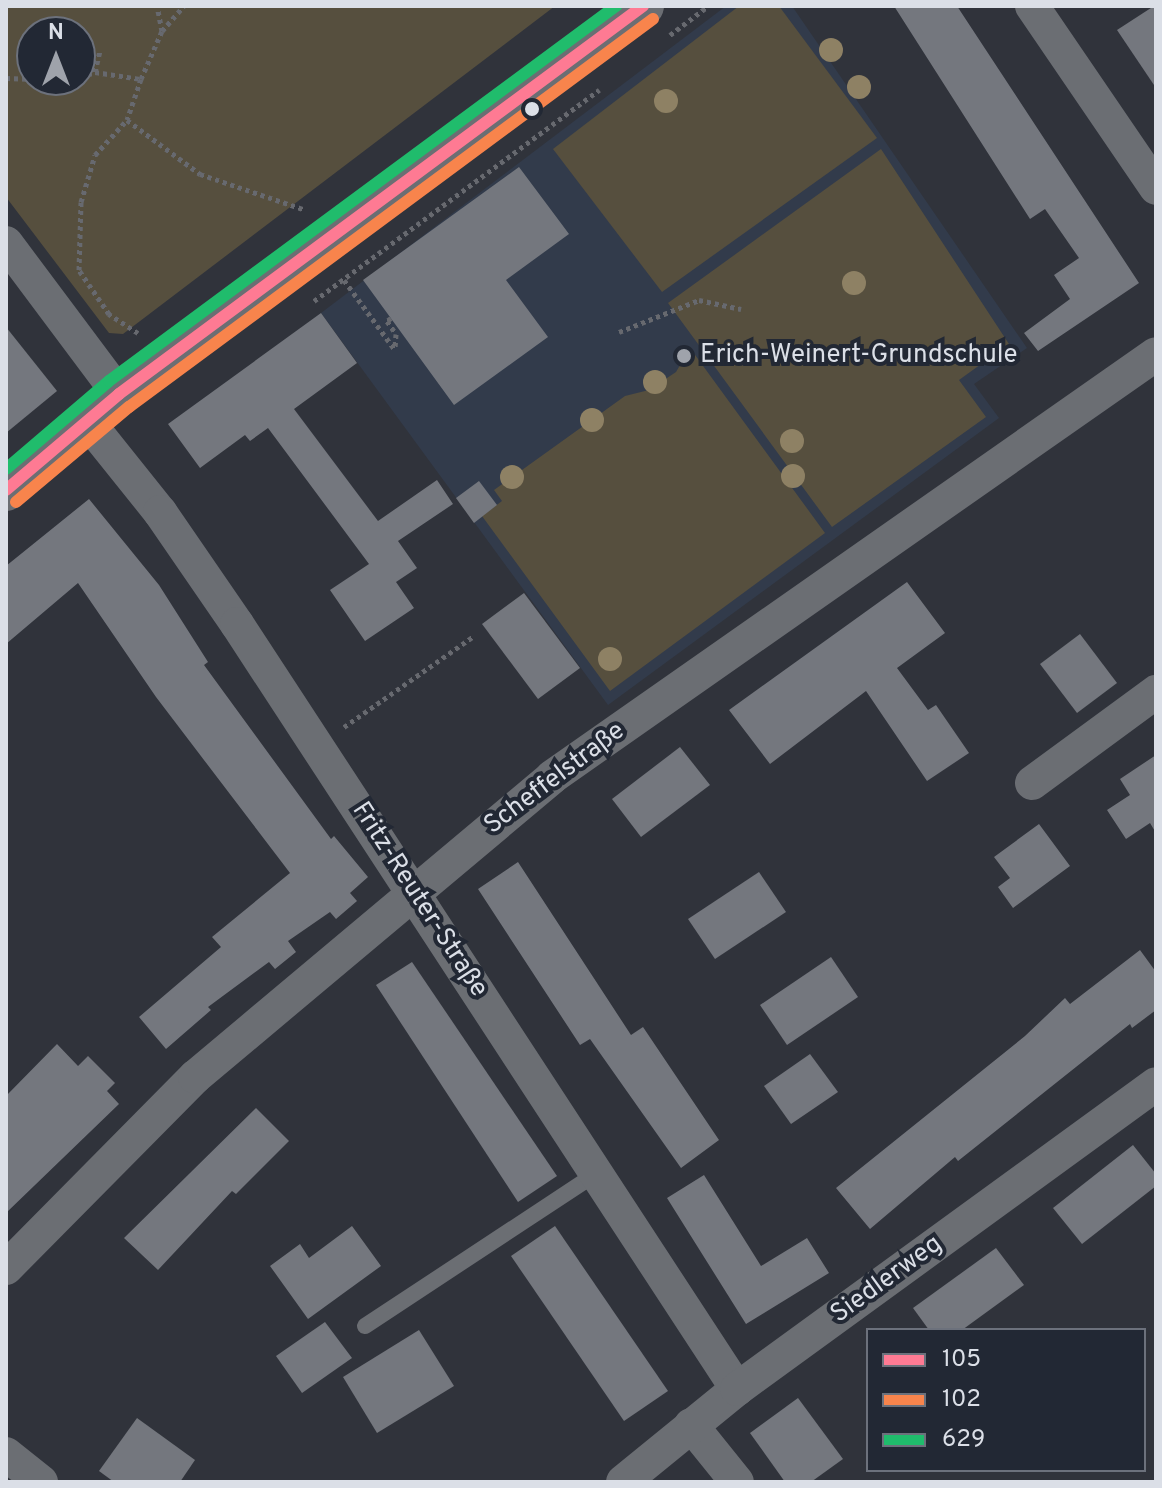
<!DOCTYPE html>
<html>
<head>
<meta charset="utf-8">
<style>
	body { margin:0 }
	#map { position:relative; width:1162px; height:1488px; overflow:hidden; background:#30333b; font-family:Overpass,sans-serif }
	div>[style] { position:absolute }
	.built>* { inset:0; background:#323b4b }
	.green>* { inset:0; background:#564f3e }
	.building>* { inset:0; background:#74777e }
	.path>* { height:5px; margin-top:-2.5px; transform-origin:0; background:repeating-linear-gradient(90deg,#67696f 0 4px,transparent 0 8px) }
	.service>* { height:16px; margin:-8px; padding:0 8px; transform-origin:8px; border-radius:8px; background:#6b6e73 }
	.minor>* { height:34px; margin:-17px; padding:0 17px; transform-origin:17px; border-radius:17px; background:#6b6e73 }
	.tertiary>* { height:42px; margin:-21px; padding:0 21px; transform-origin:21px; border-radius:21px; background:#6b6e73 }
	.bus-1>* { height:12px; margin:-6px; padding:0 6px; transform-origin:6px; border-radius:6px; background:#fe7a93 }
	.bus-2>* { height:12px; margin:-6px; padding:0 6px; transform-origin:6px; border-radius:6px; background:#f8844c }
	.bus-3>* { height:12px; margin:-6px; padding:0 6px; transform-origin:6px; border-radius:6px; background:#20bc6c }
	.trees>* { width:24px; height:24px; margin:-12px; border-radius:50%; background:#8e8164 }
	.dots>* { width:22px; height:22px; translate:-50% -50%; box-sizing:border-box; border:4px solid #222834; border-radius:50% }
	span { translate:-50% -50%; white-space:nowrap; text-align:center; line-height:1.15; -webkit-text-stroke:8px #222834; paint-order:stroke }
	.poi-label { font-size:26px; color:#dbdfe7 }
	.left { translate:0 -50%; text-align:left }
	.street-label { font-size:26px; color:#dbdfe7 }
	.frame { position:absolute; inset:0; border:8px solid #dbdfe7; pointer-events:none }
	.legend { position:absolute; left:866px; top:1328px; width:280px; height:144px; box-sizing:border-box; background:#222834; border:2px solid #6c717c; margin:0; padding:10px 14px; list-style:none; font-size:24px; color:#dbdfe7 }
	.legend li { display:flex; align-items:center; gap:16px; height:40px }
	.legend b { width:40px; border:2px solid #6c717c }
	.north { position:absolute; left:16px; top:16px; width:80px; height:80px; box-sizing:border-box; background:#222834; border:2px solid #6c717c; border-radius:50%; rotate:0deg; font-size:22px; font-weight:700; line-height:32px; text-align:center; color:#dbdfe7 }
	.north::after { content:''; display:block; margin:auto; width:28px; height:36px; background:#9fa3ab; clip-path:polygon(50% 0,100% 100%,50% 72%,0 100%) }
</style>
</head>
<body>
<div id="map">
	<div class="built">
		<div style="clip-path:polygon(726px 6px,792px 6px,1027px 348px,974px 384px,999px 418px,608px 705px,321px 313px)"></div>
	</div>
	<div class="green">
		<div style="clip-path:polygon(evenodd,6px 6px,555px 6px,123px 334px,109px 333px,6px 197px,6px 6px,32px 32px,80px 32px,80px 80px,32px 80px,32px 32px)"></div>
		<div style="clip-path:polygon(739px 6px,779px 6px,877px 138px,662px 292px,553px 149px)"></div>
		<div style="clip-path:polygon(881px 149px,1009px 344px,959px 380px,986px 417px,832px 527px,668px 303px)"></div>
		<div style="clip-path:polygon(690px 348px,825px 533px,610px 691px,482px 516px,502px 501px,494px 490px,625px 396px,649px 390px,676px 372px)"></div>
	</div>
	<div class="building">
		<div style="clip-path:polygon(894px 6px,957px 6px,1139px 283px,1038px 351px,1024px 333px,1070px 299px,1054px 275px,1079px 258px,1045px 209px,1030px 219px)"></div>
		<div style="clip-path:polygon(1154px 6px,1156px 6px,1156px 88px,1117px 30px)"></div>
		<div style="clip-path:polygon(519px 167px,569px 234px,506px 280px,548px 337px,454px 405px,363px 280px)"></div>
		<div style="clip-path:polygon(321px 313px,357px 363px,294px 409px,378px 521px,437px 480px,453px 504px,398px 541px,417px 568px,396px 582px,414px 608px,365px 641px,330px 590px,369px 564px,268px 428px,250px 441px,245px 435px,200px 468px,168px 424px)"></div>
		<div style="clip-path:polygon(6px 327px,57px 391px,6px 433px)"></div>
		<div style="clip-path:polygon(479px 481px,497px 505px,474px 523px,456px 498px)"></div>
		<div style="clip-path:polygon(89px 499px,159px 585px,208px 662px,204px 665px,331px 839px,334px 836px,368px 877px,350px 893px,357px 901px,336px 919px,330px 912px,288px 941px,296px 952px,275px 969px,269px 962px,208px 1007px,211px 1010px,166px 1049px,139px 1017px,221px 947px,212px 937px,290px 873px,156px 697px,78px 583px,6px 644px,6px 566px)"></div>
		<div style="clip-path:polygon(907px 582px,945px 633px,897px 668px,928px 710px,936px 705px,969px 753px,927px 781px,866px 691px,770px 764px,729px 710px)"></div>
		<div style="clip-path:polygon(524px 593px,580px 668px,538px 699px,482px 624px)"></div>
		<div style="clip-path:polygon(1080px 634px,1117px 683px,1077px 713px,1040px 664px)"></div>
		<div style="clip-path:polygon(680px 747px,710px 785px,641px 837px,612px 799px)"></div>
		<div style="clip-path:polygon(1156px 755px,1156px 833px,1150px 823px,1126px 839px,1107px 810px,1130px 795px,1120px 779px)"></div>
		<div style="clip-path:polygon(1039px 824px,1070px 866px,1013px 908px,998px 887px,1010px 878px,994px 857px)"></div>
		<div style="clip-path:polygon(518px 862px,631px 1035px,643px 1027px,719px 1140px,681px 1168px,590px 1039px,580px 1045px,478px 889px)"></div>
		<div style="clip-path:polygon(759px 872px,786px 912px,715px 959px,688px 919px)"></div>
		<div style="clip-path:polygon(1140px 950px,1156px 972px,1156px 1010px,1132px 1028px,1130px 1024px,958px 1161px,955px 1157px,870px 1229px,836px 1188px,1025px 1036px,1065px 998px,1070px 1004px)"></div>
		<div style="clip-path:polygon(831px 957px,858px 997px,787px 1045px,760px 1005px)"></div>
		<div style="clip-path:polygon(412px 962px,557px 1176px,518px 1202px,376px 985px)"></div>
		<div style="clip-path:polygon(57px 1044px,78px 1066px,88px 1056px,115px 1083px,107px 1091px,119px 1104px,6px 1213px,6px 1096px)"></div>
		<div style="clip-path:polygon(810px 1054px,838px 1092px,791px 1124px,764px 1086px)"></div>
		<div style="clip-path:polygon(256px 1108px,289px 1141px,236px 1194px,232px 1191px,158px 1270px,124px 1238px)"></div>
		<div style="clip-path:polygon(1133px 1145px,1156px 1174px,1156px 1186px,1082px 1244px,1053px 1208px)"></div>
		<div style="clip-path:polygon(704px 1175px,761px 1266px,807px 1238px,829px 1273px,746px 1324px,667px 1198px)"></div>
		<div style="clip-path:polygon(352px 1226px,381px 1266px,308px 1319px,270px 1266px,300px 1244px,309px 1258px)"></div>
		<div style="clip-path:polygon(555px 1226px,668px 1391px,624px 1421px,511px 1256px)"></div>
		<div style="clip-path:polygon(996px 1248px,1024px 1285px,962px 1330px,929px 1330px,913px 1308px)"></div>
		<div style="clip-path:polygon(325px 1322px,352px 1358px,302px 1393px,276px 1356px)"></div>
		<div style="clip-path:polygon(419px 1330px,454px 1386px,377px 1433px,343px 1377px)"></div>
		<div style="clip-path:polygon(798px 1398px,843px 1459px,811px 1482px,785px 1482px,750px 1433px)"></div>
		<div style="clip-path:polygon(137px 1418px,195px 1460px,180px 1482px,114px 1482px,99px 1471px)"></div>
	</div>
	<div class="path">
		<div style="left:162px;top:31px;width:33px;rotate:-49deg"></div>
		<div style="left:670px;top:35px;width:48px;rotate:-37.3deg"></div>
		<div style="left:95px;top:72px;width:23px;rotate:-77deg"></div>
		<div style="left:80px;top:77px;width:16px;rotate:-18deg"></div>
		<div style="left:95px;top:72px;width:47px;rotate:8.7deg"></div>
		<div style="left:141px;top:79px;width:43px;rotate:108.9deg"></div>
		<div style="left:6px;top:78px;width:57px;rotate:2deg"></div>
		<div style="left:141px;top:79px;width:52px;rotate:-66.4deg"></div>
		<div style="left:162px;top:31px;width:25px;rotate:-101deg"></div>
		<div style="left:344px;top:280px;width:87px;rotate:53.9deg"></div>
		<div style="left:314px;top:301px;width:355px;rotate:-36.5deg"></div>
		<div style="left:391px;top:318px;width:5px;rotate:143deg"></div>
		<div style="left:387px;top:321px;width:16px;rotate:55deg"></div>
		<div style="left:396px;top:334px;width:15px;rotate:94deg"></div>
		<div style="left:619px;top:332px;width:86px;rotate:-21.8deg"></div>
		<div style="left:699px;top:300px;width:43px;rotate:12.1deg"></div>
		<div style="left:138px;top:333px;width:35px;rotate:-147deg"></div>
		<div style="left:109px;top:314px;width:53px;rotate:-124.3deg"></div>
		<div style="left:79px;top:270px;width:68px;rotate:-88.3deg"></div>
		<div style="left:81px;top:202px;width:49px;rotate:-73.4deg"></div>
		<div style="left:95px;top:155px;width:47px;rotate:-47.6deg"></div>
		<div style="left:127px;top:120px;width:91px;rotate:36.5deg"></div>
		<div style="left:200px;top:174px;width:109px;rotate:18.8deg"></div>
		<div style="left:344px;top:727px;width:159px;rotate:-35deg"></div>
	</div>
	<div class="service">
		<div style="left:365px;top:1326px;width:278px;rotate:-33.4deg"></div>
	</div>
	<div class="minor">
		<div style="left:1032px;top:6px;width:220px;rotate:55.7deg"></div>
		<div style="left:6px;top:243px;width:189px;rotate:53.2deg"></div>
		<div style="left:87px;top:421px;width:117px;rotate:51.3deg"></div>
		<div style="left:160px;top:512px;width:136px;rotate:55.5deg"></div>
		<div style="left:237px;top:624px;width:914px;rotate:56.83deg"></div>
		<div style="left:1032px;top:783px;width:154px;rotate:-36.3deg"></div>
		<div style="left:6px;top:1268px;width:269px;rotate:-45.3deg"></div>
		<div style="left:195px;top:1077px;width:466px;rotate:-40deg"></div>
		<div style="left:552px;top:777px;width:737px;rotate:-35deg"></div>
		<div style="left:691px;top:1425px;width:73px;rotate:51.1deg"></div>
		<div style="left:6px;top:1454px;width:45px;rotate:38.7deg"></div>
		<div style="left:623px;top:1482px;width:147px;rotate:-39.2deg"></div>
		<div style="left:737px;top:1389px;width:518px;rotate:-36.05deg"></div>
	</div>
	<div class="tertiary">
		<div style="left:6px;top:490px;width:148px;rotate:-40.3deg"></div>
		<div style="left:119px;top:394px;width:652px;rotate:-36.52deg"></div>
	</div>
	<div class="bus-1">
		<div style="left:6px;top:490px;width:148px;rotate:-40.3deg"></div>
		<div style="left:119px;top:394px;width:652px;rotate:-36.52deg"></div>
	</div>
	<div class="bus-2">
		<div style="left:16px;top:502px;width:148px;rotate:-40.1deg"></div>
		<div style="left:129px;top:407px;width:652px;rotate:-36.52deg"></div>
	</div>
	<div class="bus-3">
		<div style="left:6px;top:469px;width:135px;rotate:-40.5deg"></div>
		<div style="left:109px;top:381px;width:631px;rotate:-36.49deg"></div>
	</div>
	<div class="trees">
		<div style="left:831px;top:50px"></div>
		<div style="left:859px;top:87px"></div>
		<div style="left:666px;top:101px"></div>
		<div style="left:854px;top:283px"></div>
		<div style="left:655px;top:382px"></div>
		<div style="left:592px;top:420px"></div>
		<div style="left:792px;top:441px"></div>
		<div style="left:793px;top:476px"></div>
		<div style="left:512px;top:477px"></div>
		<div style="left:610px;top:659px"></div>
	</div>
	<div class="dots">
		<div style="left:532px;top:109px;background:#dbdfe7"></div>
		<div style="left:684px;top:356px;background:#9fa3ab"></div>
	</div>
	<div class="poi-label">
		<span class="left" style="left:700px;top:356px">Erich-Weinert-Grundschule</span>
	</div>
	<div class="street-label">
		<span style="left:555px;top:779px;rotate:-37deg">Scheffelstraße</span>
		<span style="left:419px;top:900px;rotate:57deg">Fritz-Reuter-Straße</span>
		<span style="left:887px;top:1280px;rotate:-36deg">Siedlerweg</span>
	</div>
	<div class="frame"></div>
	<ul class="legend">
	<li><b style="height:10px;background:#fe7a93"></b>105</li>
	<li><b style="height:10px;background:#f8844c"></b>102</li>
	<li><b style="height:10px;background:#20bc6c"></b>629</li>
	</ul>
	<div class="north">N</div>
</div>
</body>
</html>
